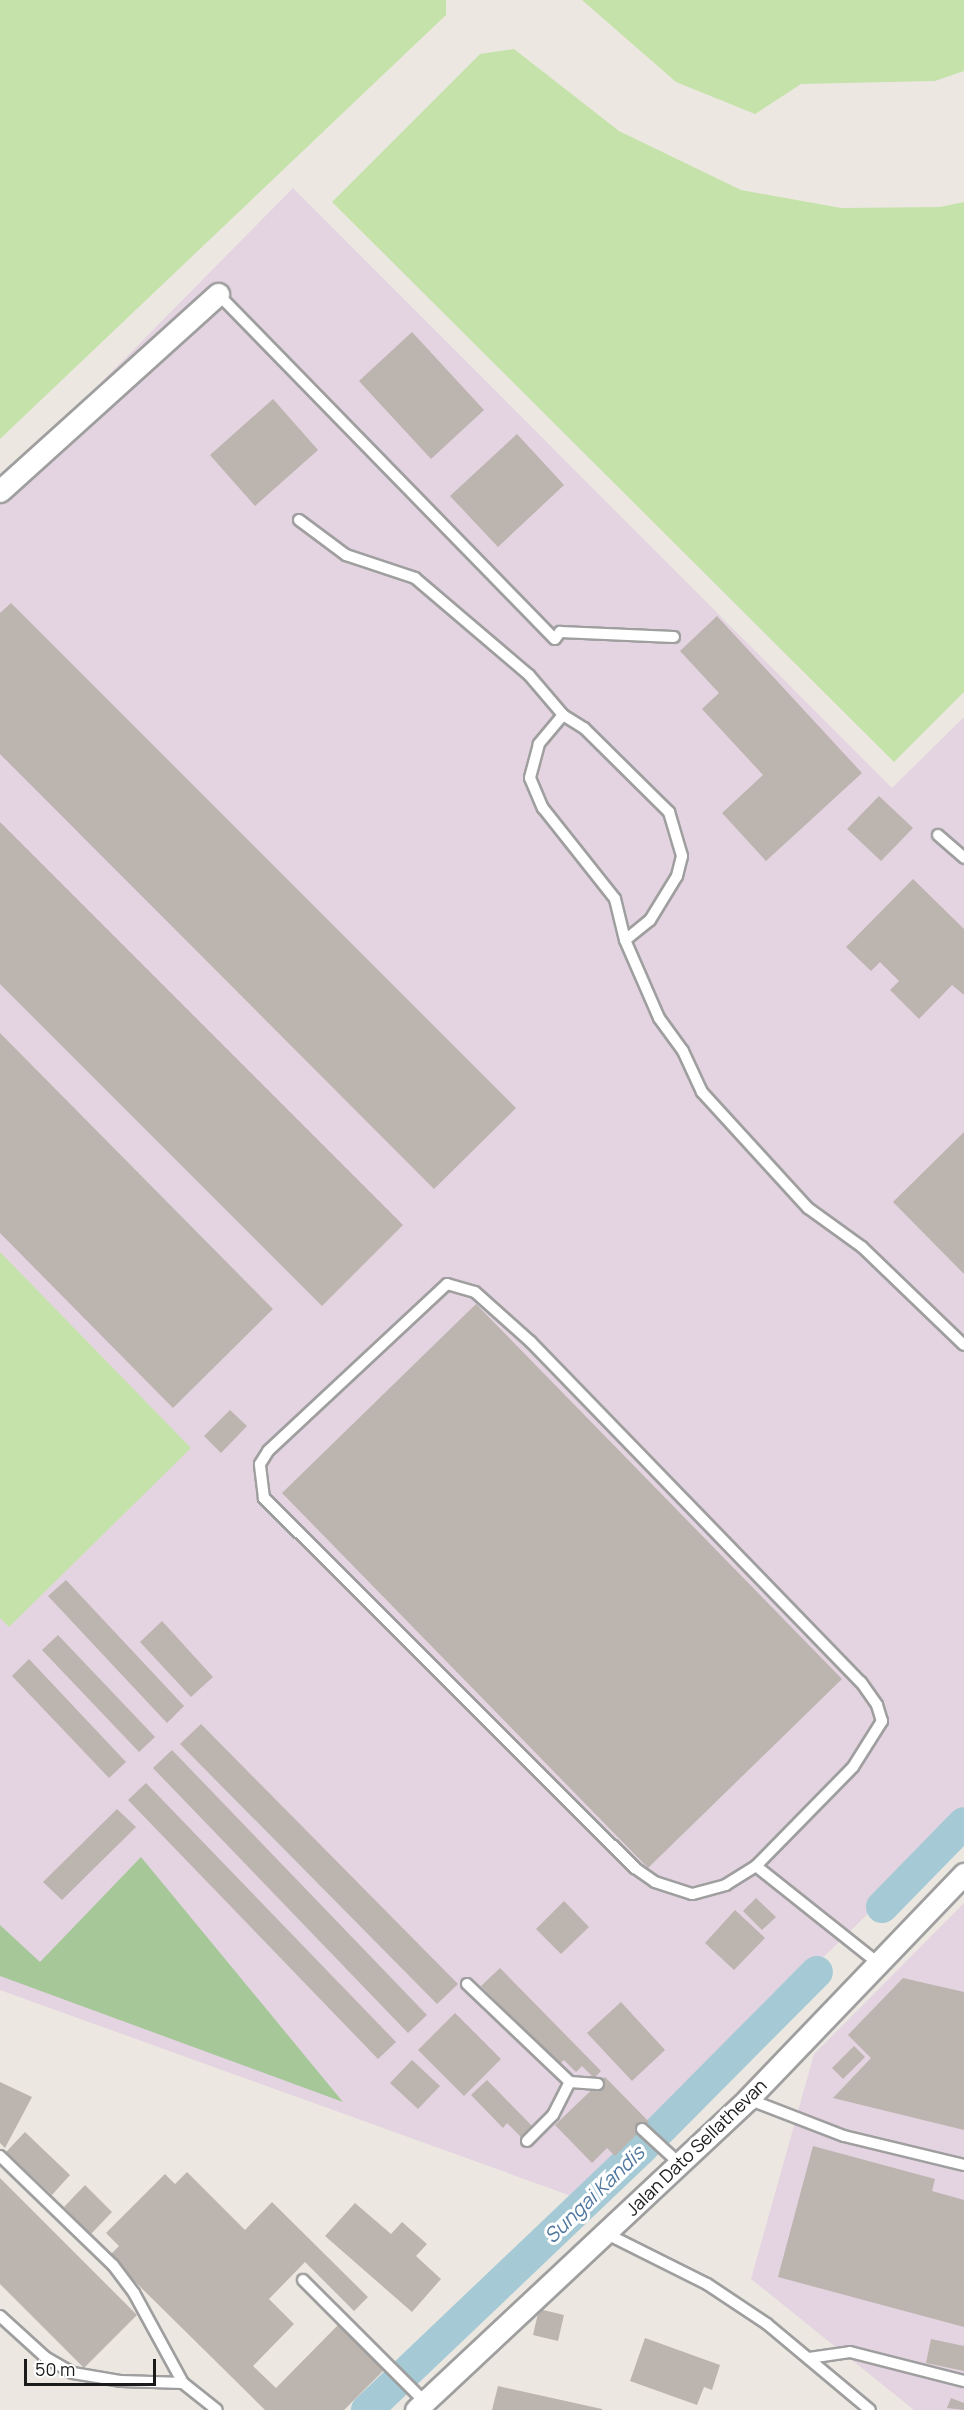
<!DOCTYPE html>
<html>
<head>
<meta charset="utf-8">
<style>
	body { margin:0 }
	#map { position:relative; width:964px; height:2410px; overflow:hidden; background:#ece8e1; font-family:Manrope,sans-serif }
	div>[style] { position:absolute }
	.industrial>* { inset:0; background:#e4d4e1 }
	.grass>* { inset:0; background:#c5e2aa }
	.forest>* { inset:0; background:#a6c899 }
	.river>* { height:32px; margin:-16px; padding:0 16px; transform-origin:16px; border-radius:16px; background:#a5cad6 }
	.building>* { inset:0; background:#bcb4ae }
	.roads { filter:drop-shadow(2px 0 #9f9f9f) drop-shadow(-2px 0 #9f9f9f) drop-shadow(0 2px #9f9f9f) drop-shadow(0 -2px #9f9f9f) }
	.service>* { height:10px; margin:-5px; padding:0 5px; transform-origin:5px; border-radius:5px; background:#fff }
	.minor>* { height:21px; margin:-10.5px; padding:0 10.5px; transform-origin:10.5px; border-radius:10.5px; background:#fff }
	span { translate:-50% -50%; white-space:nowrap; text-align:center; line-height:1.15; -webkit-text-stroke:6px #fff; paint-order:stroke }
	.street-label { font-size:18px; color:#1b1b1b }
	.water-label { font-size:20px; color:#5178a1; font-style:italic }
	.scale { position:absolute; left:24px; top:2359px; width:132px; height:27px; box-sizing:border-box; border:3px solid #1b1b1b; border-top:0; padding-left:8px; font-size:18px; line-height:21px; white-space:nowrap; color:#1b1b1b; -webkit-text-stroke:4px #fff; paint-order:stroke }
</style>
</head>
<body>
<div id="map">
	<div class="industrial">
		<div style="clip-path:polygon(293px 188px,892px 788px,964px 717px,964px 1820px,577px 2198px,0 1990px,0 485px)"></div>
		<div style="clip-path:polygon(964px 1903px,964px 2410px,914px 2410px,751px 2279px,814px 2054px)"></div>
	</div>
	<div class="grass">
		<div style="clip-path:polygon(0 0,446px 0,446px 15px,0 439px)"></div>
		<div style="clip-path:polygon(582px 0,964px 0,964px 71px,935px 81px,801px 84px,755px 114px,676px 82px)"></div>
		<div style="clip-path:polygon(514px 49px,619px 131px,741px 190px,841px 208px,940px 207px,964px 202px,964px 692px,894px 762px,332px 202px,480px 54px)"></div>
		<div style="clip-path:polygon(0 1252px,191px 1448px,9px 1627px,0 1618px)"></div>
	</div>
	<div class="forest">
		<div style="clip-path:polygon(141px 1857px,343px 2102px,0 1976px,0 1925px,40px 1962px)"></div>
	</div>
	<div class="river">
		<div style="left:882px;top:1907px;width:117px;rotate:-45.7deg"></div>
		<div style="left:367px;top:2410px;width:377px;rotate:-43.6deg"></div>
		<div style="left:640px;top:2150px;width:251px;rotate:-45.2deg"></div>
	</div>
	<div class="building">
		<div style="clip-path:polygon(412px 332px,484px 410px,431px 459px,359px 381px)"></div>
		<div style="clip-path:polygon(273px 399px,318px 450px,255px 506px,210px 455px)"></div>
		<div style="clip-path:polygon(517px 434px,564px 485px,498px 547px,450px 496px)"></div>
		<div style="clip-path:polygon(11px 603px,516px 1108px,434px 1189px,0 754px,0 613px)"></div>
		<div style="clip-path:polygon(717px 616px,862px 773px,766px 861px,722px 813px,763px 775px,702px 709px,719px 693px,680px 651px)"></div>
		<div style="clip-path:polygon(879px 796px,913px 828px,881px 861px,847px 829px)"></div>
		<div style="clip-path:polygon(0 822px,403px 1225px,322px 1306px,0 984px)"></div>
		<div style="clip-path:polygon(913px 879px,964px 929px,964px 995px,952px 985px,919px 1019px,890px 990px,899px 981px,880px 962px,871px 971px,846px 947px)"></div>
		<div style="clip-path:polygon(0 1033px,273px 1309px,173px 1408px,0 1233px)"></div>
		<div style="clip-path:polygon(964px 1132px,964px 1274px,893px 1202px)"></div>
		<div style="clip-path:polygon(476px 1304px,842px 1679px,648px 1868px,282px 1493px)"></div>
		<div style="clip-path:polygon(230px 1410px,247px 1426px,221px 1453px,204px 1436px)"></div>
		<div style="clip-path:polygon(66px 1580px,184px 1706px,167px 1723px,48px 1596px)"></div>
		<div style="clip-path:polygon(162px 1621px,213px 1677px,191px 1697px,140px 1642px)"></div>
		<div style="clip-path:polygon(58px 1635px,155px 1737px,139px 1752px,42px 1650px)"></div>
		<div style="clip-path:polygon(29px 1659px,126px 1762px,109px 1778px,12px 1676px)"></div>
		<div style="clip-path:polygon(201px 1724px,458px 1984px,437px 2004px,180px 1744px)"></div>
		<div style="clip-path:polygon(172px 1750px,427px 2015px,408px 2033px,153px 1768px)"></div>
		<div style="clip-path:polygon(146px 1783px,396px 2042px,378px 2059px,128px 1800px)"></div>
		<div style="clip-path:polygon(117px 1809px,136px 1827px,62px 1900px,43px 1882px)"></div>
		<div style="clip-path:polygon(756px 1898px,776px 1917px,762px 1930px,743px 1911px)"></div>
		<div style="clip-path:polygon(564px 1901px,589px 1927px,561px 1954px,536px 1929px)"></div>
		<div style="clip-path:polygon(735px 1910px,765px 1938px,734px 1970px,705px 1943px)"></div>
		<div style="clip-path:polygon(500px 1968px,601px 2071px,594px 2078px,582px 2066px,576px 2072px,564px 2060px,558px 2065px,481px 1986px)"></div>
		<div style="clip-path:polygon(903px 1978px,964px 1992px,964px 2130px,833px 2098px,871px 2058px,848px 2035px)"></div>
		<div style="clip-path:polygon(621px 2002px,665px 2050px,632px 2081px,587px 2033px)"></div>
		<div style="clip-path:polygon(455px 2013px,501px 2059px,464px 2096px,418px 2050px)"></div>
		<div style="clip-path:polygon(854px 2046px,865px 2057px,843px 2079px,832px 2068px)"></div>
		<div style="clip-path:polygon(412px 2060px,440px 2086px,418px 2109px,390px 2083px)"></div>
		<div style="clip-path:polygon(605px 2077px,649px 2122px,615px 2156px,607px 2148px,592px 2163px,555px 2125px)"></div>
		<div style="clip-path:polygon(487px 2080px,535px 2129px,524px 2140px,507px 2123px,503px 2128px,471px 2095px)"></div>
		<div style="clip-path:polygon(0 2082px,32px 2097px,5px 2148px,0 2143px)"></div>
		<div style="clip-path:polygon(25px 2132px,70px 2175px,52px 2195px,6px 2152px)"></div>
		<div style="clip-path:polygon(813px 2146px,935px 2179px,932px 2191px,964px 2200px,964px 2327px,778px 2277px)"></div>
		<div style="clip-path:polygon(187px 2172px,245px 2230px,272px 2202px,368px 2297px,354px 2311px,305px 2262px,269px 2299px,294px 2324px,253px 2366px,276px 2388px,338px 2325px,384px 2370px,344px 2410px,265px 2410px,109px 2256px,119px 2246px,106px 2233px,165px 2174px,175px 2184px)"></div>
		<div style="clip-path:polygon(0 2178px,137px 2315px,84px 2368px,0 2284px)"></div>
		<div style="clip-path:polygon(85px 2185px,112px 2212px,91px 2234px,64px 2207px)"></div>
		<div style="clip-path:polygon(355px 2203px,391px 2234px,402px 2222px,427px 2244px,416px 2256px,441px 2279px,412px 2312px,325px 2236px)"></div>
		<div style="clip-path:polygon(539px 2309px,564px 2315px,558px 2341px,533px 2335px)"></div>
		<div style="clip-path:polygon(645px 2338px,720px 2365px,712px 2390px,704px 2387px,697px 2405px,630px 2381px)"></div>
		<div style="clip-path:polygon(931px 2339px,964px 2346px,964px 2371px,926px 2363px)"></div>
		<div style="clip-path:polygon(498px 2386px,602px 2409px,602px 2410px,492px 2410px)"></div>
		<div style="clip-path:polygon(951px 2398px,964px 2403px,964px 2410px,947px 2408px)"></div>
	</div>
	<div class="roads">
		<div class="service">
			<div style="left:218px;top:294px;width:482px;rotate:45.7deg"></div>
			<div style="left:555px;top:639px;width:9px;rotate:-54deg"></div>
			<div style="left:560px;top:632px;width:114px;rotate:2.5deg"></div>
			<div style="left:299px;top:520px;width:59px;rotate:36.7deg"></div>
			<div style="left:346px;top:555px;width:73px;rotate:18.4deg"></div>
			<div style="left:415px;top:578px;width:150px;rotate:40.4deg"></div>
			<div style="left:529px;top:675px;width:52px;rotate:49.6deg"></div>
			<div style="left:563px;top:715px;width:38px;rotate:130deg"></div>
			<div style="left:539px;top:744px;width:35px;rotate:105deg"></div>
			<div style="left:530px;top:778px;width:33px;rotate:67deg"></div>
			<div style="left:543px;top:808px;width:116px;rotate:51.6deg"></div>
			<div style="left:615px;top:899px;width:42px;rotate:76.3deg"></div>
			<div style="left:625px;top:940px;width:85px;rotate:66.4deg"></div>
			<div style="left:659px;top:1018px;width:41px;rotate:54deg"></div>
			<div style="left:683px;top:1051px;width:45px;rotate:65.1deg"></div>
			<div style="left:702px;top:1092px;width:157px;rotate:47.6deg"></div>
			<div style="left:808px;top:1208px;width:67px;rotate:35.8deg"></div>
			<div style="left:862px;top:1247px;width:141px;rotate:43.9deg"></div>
			<div style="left:563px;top:715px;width:25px;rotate:32deg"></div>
			<div style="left:584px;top:728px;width:120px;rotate:44.7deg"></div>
			<div style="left:669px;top:812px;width:46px;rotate:73.5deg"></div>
			<div style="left:682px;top:856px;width:21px;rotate:104deg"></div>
			<div style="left:677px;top:876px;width:52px;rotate:121.5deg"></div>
			<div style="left:650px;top:920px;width:32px;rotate:141deg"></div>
			<div style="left:938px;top:835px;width:35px;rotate:41deg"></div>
			<div style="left:447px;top:1284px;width:29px;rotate:16deg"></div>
			<div style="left:475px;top:1292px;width:75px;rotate:41.8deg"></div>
			<div style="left:531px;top:1342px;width:474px;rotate:45.9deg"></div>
			<div style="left:861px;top:1682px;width:28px;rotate:55deg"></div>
			<div style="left:877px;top:1705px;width:17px;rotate:73deg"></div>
			<div style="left:882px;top:1721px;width:54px;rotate:122.2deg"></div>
			<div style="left:853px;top:1767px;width:139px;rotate:134.4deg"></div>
			<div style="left:756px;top:1866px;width:36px;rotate:148deg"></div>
			<div style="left:726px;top:1885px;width:35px;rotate:165deg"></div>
			<div style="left:692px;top:1894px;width:39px;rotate:-162deg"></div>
			<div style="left:655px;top:1882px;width:24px;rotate:-145deg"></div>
			<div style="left:635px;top:1868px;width:524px;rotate:-135.08deg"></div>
			<div style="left:264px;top:1498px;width:34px;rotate:-97deg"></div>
			<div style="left:260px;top:1464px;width:15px;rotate:-58deg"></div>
			<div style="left:268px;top:1451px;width:245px;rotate:-43deg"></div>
			<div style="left:756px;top:1866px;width:157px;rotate:38.5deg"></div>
			<div style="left:467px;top:1984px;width:142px;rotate:43.6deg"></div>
			<div style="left:570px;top:2082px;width:28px;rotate:4deg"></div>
			<div style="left:748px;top:2099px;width:103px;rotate:21.1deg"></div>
			<div style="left:844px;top:2136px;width:123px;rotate:13.6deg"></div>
			<div style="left:642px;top:2129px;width:50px;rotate:42.6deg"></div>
			<div style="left:527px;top:2141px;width:37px;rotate:-45deg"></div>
			<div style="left:553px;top:2115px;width:37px;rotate:-63deg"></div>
			<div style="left:0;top:2156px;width:157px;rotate:44deg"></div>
			<div style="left:113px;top:2265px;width:35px;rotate:53deg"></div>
			<div style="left:134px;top:2293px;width:102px;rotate:61.4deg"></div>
			<div style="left:183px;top:2383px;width:43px;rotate:38.5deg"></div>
			<div style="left:605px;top:2233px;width:114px;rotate:26.6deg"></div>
			<div style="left:707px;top:2284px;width:72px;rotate:33.7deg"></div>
			<div style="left:767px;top:2324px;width:134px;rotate:39.9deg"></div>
			<div style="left:303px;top:2280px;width:173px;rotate:45deg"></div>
			<div style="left:0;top:2316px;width:61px;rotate:42.3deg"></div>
			<div style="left:45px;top:2357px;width:32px;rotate:30deg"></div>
			<div style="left:73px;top:2373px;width:49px;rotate:9.5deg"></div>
			<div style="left:121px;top:2381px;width:62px;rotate:1.8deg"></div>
			<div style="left:809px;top:2358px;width:41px;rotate:-8.3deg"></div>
			<div style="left:850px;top:2352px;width:118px;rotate:14.3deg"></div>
		</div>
		<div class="minor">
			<div style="left:0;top:491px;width:294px;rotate:-42.1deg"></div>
			<div style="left:416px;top:2410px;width:455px;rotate:-43.1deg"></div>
			<div style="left:748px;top:2099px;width:312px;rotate:-46.2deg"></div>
		</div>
	</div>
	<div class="street-label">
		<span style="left:696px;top:2147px;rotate:-44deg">Jalan Dato Sellathevan</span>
	</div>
	<div class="water-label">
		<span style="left:594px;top:2194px;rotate:-44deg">Sungai Kandis</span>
	</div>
	<div class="scale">50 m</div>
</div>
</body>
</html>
